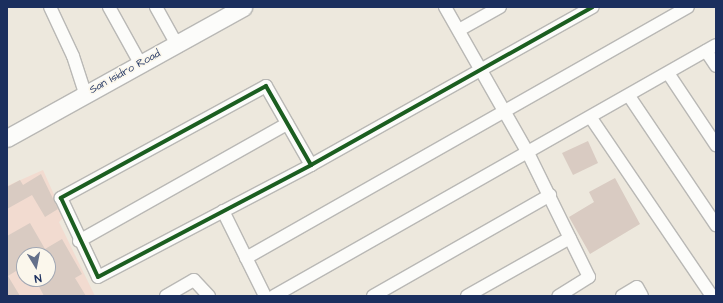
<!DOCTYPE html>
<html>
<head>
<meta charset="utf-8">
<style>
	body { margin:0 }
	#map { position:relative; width:723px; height:303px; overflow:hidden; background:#ede8dd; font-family:"Architects Daughter",sans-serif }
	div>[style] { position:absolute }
	.built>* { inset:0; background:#f2dbd0 }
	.building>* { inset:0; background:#d9cbc2 }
	.roads { filter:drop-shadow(1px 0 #b9b8b5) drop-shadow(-1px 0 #b9b8b5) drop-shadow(0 1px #b9b8b5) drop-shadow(0 -1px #b9b8b5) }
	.street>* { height:12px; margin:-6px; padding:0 6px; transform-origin:6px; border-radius:6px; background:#fcfcfa }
	.secondary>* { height:17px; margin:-8.5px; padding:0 8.5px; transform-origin:8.5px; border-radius:8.5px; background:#fcfcfa }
	.cycleway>* { height:4px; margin:-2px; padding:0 2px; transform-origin:2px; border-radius:2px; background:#1b5e20 }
	span { translate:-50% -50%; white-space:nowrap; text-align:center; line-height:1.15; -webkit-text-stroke:3.5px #fbf7ec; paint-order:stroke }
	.street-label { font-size:11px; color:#1b2f5e }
	.frame { position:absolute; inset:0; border:8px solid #1b2f5e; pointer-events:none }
	.north { position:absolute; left:16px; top:247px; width:40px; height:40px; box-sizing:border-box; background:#fbf7ec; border:1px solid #a1a7b3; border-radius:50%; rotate:170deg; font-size:11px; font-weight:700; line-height:16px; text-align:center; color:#1b2f5e }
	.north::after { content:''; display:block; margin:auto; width:14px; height:18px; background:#64708a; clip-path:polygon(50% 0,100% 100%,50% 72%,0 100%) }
</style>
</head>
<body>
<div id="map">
	<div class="built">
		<div style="clip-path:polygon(evenodd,43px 170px,64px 217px,59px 222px,95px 296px,7px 296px,7px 186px,43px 170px,24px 255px,48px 255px,48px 279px,24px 279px,24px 255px)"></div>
	</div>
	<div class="building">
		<div style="clip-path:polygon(588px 141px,598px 163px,573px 175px,562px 153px)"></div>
		<div style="clip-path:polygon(41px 174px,58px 209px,45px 217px,32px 195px,7px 209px,7px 187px,20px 180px,23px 185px)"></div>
		<div style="clip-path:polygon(615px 178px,640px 224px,590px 254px,569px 217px,594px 202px,589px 192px)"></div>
		<div style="clip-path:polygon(30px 223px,45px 249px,62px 239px,82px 274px,75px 278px,86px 296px,44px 296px,35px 279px,48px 279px,48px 255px,24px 255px,24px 266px,8px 276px,20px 296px,7px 296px,7px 236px)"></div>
	</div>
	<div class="roads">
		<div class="street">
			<div style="left:50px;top:7px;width:54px;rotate:64.9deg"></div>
			<div style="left:73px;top:56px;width:40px;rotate:72deg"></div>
			<div style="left:109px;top:7px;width:64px;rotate:61deg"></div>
			<div style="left:156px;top:7px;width:41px;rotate:60.9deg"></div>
			<div style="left:445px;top:7px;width:168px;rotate:60.4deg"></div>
			<div style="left:528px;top:153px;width:138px;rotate:63.8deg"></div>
			<div style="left:589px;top:277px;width:36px;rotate:148deg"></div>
			<div style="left:459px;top:30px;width:47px;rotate:-29.3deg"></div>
			<div style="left:706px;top:51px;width:18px;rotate:56deg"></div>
			<div style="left:668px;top:73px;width:87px;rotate:56.3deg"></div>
			<div style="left:629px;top:96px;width:156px;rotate:56deg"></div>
			<div style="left:591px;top:118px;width:215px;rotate:55.8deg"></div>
			<div style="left:311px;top:165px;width:91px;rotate:-119.7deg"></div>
			<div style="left:266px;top:86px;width:234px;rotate:151.4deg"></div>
			<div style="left:61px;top:198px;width:87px;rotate:64.9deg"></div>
			<div style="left:98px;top:277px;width:241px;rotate:-27.7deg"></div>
			<div style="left:311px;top:165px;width:323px;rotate:-29.3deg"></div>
			<div style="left:223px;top:211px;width:95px;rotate:63.7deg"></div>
			<div style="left:79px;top:241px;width:239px;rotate:-29.4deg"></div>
			<div style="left:246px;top:258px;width:508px;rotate:-29.59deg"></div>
			<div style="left:166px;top:296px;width:32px;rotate:-30deg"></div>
			<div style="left:194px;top:280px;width:22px;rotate:47deg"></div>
			<div style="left:274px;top:296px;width:508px;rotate:-29.59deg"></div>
			<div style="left:373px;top:296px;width:204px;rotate:-29.7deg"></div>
			<div style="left:467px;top:296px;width:118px;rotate:-29.4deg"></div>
			<div style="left:622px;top:296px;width:17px;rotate:-31deg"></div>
			<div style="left:637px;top:287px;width:10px;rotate:61deg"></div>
		</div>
		<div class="secondary">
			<div style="left:7px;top:138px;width:270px;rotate:-29deg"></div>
		</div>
	</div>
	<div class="cycleway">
		<div style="left:311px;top:165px;width:91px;rotate:-119.7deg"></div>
		<div style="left:266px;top:86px;width:234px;rotate:151.4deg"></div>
		<div style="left:61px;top:198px;width:87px;rotate:64.9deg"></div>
		<div style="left:98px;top:277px;width:241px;rotate:-27.7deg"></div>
		<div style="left:311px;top:165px;width:323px;rotate:-29.3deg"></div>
	</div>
	<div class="street-label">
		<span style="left:125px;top:72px;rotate:-29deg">San Isidro Road</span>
	</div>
	<div class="frame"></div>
	<div class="north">N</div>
</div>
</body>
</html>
